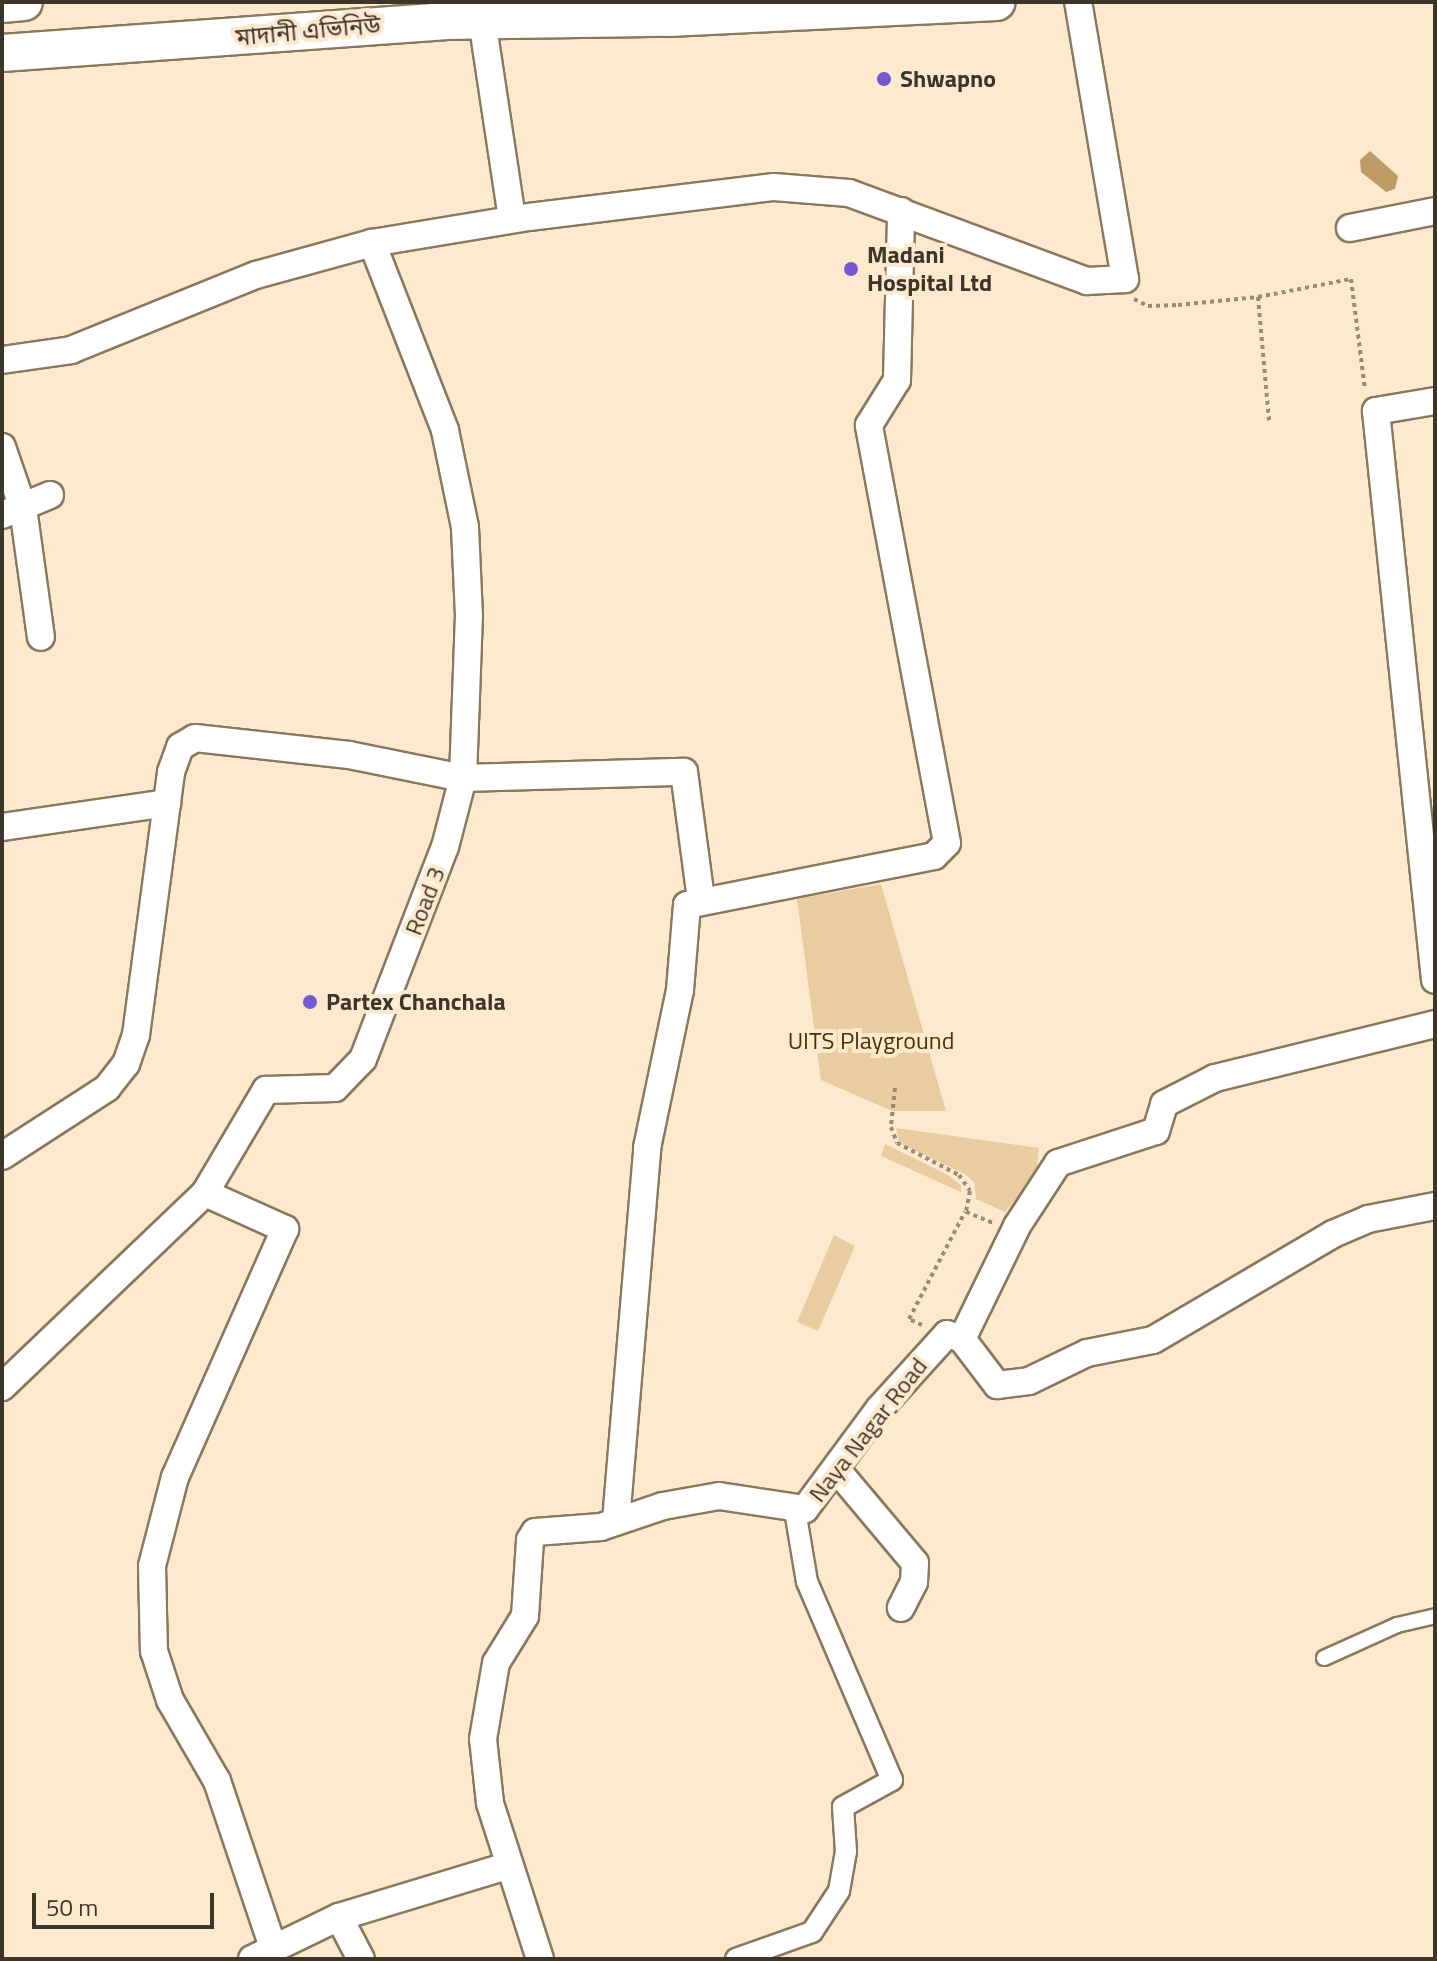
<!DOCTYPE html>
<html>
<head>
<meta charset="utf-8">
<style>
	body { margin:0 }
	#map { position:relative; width:1437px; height:1961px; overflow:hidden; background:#fdeace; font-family:"Titillium Web","Noto Sans Bengali",sans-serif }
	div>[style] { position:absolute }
	.green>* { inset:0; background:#e9cda1 }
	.water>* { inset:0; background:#be9b64 }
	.path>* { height:4px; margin-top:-2px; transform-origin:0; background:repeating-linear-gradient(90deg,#978a77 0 4px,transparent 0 8px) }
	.roads { filter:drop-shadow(2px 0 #88785e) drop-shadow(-2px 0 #88785e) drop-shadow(0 2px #88785e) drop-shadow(0 -2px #88785e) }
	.service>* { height:14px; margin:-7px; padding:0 7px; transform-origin:7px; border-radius:7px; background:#fff }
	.pedestrian>* { height:20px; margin:-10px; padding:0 10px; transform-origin:10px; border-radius:10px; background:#fff }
	.minor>* { height:26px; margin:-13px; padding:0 13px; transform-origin:13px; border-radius:13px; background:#fff }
	.secondary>* { height:36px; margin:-18px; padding:0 18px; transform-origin:18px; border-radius:18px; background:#fff }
	.dots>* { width:22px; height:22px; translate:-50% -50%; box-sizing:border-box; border:4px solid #fdeace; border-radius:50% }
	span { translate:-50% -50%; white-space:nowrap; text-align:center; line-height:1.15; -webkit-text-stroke:8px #fdeace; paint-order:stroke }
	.street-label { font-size:24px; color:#3c352a }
	.poi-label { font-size:24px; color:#3c352a; font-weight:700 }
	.left { translate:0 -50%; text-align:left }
	.park-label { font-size:24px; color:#493202 }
	.frame { position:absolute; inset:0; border:4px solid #3c352a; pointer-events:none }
	.scale { position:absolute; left:32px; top:1893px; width:182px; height:36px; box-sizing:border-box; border:4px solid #3c352a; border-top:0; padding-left:10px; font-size:24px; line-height:28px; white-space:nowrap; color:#3c352a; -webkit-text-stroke:6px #fdeace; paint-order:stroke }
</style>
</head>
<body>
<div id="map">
	<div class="green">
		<div style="clip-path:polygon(881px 884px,946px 1111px,892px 1111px,821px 1080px,797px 899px)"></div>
		<div style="clip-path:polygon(896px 1128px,1039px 1148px,1036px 1175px,1005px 1212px,976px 1199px,974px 1182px,965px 1174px,899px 1143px)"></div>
		<div style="clip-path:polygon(885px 1144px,948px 1175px,961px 1185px,961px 1192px,881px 1156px)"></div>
		<div style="clip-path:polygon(834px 1235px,855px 1246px,818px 1331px,797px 1322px)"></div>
	</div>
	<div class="water">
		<div style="clip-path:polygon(1370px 151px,1398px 176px,1395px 189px,1386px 192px,1361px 172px,1360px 160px)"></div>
	</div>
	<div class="path">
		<div style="left:1258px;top:297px;width:124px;rotate:84.9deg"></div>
		<div style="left:1134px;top:299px;width:16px;rotate:27deg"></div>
		<div style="left:1148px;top:306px;width:30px;rotate:-2deg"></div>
		<div style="left:1178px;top:305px;width:80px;rotate:-5.7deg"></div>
		<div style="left:1258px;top:297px;width:95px;rotate:-11deg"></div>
		<div style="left:1351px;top:279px;width:112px;rotate:82.8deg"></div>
		<div style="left:895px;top:1088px;width:39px;rotate:96deg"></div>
		<div style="left:891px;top:1127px;width:17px;rotate:69deg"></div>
		<div style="left:897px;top:1143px;width:70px;rotate:27.3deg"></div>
		<div style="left:959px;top:1175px;width:19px;rotate:55deg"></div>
		<div style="left:970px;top:1191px;width:21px;rotate:101deg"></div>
		<div style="left:966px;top:1212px;width:29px;rotate:22deg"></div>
		<div style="left:922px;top:1325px;width:14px;rotate:-155deg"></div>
		<div style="left:909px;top:1319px;width:121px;rotate:-62.4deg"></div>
	</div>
	<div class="roads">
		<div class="service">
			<div style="left:1324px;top:1658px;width:80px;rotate:-24.3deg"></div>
			<div style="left:1397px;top:1625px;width:39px;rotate:-13deg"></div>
		</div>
		<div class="pedestrian">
			<div style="left:736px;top:1959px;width:81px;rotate:-19.6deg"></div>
			<div style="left:812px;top:1932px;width:49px;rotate:-56.6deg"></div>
			<div style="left:839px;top:1891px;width:40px;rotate:-80deg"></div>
			<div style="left:846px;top:1852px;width:45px;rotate:-93.8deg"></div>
			<div style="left:843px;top:1807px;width:56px;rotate:-28.9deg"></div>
			<div style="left:892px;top:1780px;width:215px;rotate:-113.2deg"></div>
			<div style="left:807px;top:1582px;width:73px;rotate:-99.5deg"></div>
		</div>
		<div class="minor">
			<div style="left:482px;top:20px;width:201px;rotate:81.4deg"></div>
			<div style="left:1350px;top:228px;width:87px;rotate:-11.3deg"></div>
			<div style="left:2px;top:360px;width:70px;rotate:-8.2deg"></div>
			<div style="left:71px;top:350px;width:200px;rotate:-22.1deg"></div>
			<div style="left:256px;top:275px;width:120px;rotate:-15.4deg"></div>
			<div style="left:372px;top:243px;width:159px;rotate:-9.4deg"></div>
			<div style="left:529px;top:217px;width:247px;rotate:-7deg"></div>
			<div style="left:774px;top:187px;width:75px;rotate:4.6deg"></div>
			<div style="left:849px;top:193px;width:254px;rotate:20.3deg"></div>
			<div style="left:1087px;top:281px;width:38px;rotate:-3deg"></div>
			<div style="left:1125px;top:279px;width:281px;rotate:-99.6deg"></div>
			<div style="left:1435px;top:401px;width:60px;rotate:170.4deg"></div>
			<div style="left:1376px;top:411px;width:572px;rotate:84.08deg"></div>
			<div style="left:2px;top:447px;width:65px;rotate:71deg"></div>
			<div style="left:23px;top:508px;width:130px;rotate:82.1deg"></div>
			<div style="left:2px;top:515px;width:52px;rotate:-22.6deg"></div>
			<div style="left:2px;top:827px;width:167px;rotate:-8.3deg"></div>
			<div style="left:2px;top:1156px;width:125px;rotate:-32.9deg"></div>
			<div style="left:107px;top:1088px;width:31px;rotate:-52deg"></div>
			<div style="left:126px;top:1064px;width:31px;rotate:-71deg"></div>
			<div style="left:136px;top:1035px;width:265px;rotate:-82.4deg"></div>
			<div style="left:171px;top:772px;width:27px;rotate:-70deg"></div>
			<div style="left:180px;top:747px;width:17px;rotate:-31deg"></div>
			<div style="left:195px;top:738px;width:155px;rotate:6.3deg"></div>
			<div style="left:349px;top:755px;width:116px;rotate:11.4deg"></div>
			<div style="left:463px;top:778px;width:221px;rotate:-1.6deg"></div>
			<div style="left:684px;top:772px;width:129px;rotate:82.4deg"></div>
			<div style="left:205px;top:1193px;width:88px;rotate:24.2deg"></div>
			<div style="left:285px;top:1229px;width:271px;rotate:113.9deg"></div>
			<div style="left:175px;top:1477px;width:92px;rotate:104.5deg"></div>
			<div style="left:152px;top:1566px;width:85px;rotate:88.7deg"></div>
			<div style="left:154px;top:1651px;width:52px;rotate:71.9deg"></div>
			<div style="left:170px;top:1700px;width:94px;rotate:59.9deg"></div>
			<div style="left:217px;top:1781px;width:175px;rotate:71.4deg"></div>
			<div style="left:962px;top:1339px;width:126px;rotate:-64deg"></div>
			<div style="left:1017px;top:1226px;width:75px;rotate:-56.9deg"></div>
			<div style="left:1058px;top:1163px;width:103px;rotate:-18.1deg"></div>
			<div style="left:1156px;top:1131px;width:28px;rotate:-73deg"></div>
			<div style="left:1164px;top:1104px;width:57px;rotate:-27deg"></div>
			<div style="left:1215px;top:1078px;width:227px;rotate:-13.8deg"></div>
			<div style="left:2px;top:1387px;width:281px;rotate:-43.7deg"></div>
			<div style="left:205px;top:1193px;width:120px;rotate:-59.4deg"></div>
			<div style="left:266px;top:1090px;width:69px;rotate:-1.7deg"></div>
			<div style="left:335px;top:1088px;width:40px;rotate:-46deg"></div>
			<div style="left:363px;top:1059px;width:227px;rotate:-68.9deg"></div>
			<div style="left:445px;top:847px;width:71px;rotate:-75.4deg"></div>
			<div style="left:463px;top:778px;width:162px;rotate:-87.9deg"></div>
			<div style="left:469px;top:616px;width:89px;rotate:-92.6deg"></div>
			<div style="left:465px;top:527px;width:99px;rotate:-101.7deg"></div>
			<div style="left:445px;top:430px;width:201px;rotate:-111.3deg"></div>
			<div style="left:837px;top:1470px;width:121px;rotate:50deg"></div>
			<div style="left:915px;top:1563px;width:19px;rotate:93deg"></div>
			<div style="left:914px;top:1582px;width:29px;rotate:117deg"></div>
			<div style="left:616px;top:1521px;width:374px;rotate:-85.2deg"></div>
			<div style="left:647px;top:1148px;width:161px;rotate:-78.2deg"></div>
			<div style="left:680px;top:990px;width:85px;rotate:-85.3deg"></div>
			<div style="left:687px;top:905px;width:252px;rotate:-11.2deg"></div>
			<div style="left:934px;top:856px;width:18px;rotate:-45deg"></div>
			<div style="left:947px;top:843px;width:425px;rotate:-100.6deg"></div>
			<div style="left:869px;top:425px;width:53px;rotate:-58.1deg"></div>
			<div style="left:897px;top:380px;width:169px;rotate:-88.6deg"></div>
			<div style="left:339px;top:1917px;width:47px;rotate:62.4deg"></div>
			<div style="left:252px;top:1959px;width:97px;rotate:-25.8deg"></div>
			<div style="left:339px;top:1917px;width:176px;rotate:-16.9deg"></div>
			<div style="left:540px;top:1959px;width:164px;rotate:-107.8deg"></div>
			<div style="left:490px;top:1803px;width:64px;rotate:-96.2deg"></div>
			<div style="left:483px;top:1739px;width:77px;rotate:-80.3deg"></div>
			<div style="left:496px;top:1663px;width:55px;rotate:-58.3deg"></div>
			<div style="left:525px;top:1616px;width:76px;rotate:-86.2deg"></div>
			<div style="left:530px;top:1540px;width:9px;rotate:-58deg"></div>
			<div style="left:535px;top:1532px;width:66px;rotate:-4.3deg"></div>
			<div style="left:601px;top:1527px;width:65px;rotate:-18.7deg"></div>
			<div style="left:663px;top:1506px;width:57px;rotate:-10.1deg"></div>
			<div style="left:719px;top:1496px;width:87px;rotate:8.6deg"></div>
			<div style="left:805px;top:1509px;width:124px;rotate:-53.5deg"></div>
			<div style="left:879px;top:1409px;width:101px;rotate:-47.8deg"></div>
			<div style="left:947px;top:1334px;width:16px;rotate:18deg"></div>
			<div style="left:962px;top:1339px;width:58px;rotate:52.7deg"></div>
			<div style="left:997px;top:1385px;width:32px;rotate:-7deg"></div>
			<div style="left:1029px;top:1381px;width:64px;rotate:-25.8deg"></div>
			<div style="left:1087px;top:1353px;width:67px;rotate:-11.1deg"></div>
			<div style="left:1153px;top:1340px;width:209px;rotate:-30.5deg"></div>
			<div style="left:1333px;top:1234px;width:38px;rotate:-23deg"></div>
			<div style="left:1368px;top:1219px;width:68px;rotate:-11deg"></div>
		</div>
		<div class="secondary">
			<div style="left:2px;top:4px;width:22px;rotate:-5deg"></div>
			<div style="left:2px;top:53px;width:443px;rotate:-4.1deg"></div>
			<div style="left:444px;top:21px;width:225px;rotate:-0.8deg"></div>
			<div style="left:669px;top:18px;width:328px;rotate:-2.8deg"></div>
		</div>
	</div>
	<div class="dots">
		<div style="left:884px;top:79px;background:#7258d2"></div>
		<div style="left:851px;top:269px;background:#7258d2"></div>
		<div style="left:310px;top:1002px;background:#7258d2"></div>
	</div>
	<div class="street-label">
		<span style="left:308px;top:31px;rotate:-5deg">মাদানী এভিনিউ</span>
		<span style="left:425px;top:901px;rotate:-69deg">Road 3</span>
		<span style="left:868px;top:1430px;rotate:-52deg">Naya Nagar Road</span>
	</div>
	<div class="poi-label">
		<span class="left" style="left:900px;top:79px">Shwapno</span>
		<span class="left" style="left:867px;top:269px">Madani<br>Hospital Ltd</span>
		<span class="left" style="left:326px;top:1002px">Partex Chanchala</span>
	</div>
	<div class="park-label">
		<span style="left:871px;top:1041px">UITS Playground</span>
	</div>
	<div class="frame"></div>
	<div class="scale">50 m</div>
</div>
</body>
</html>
